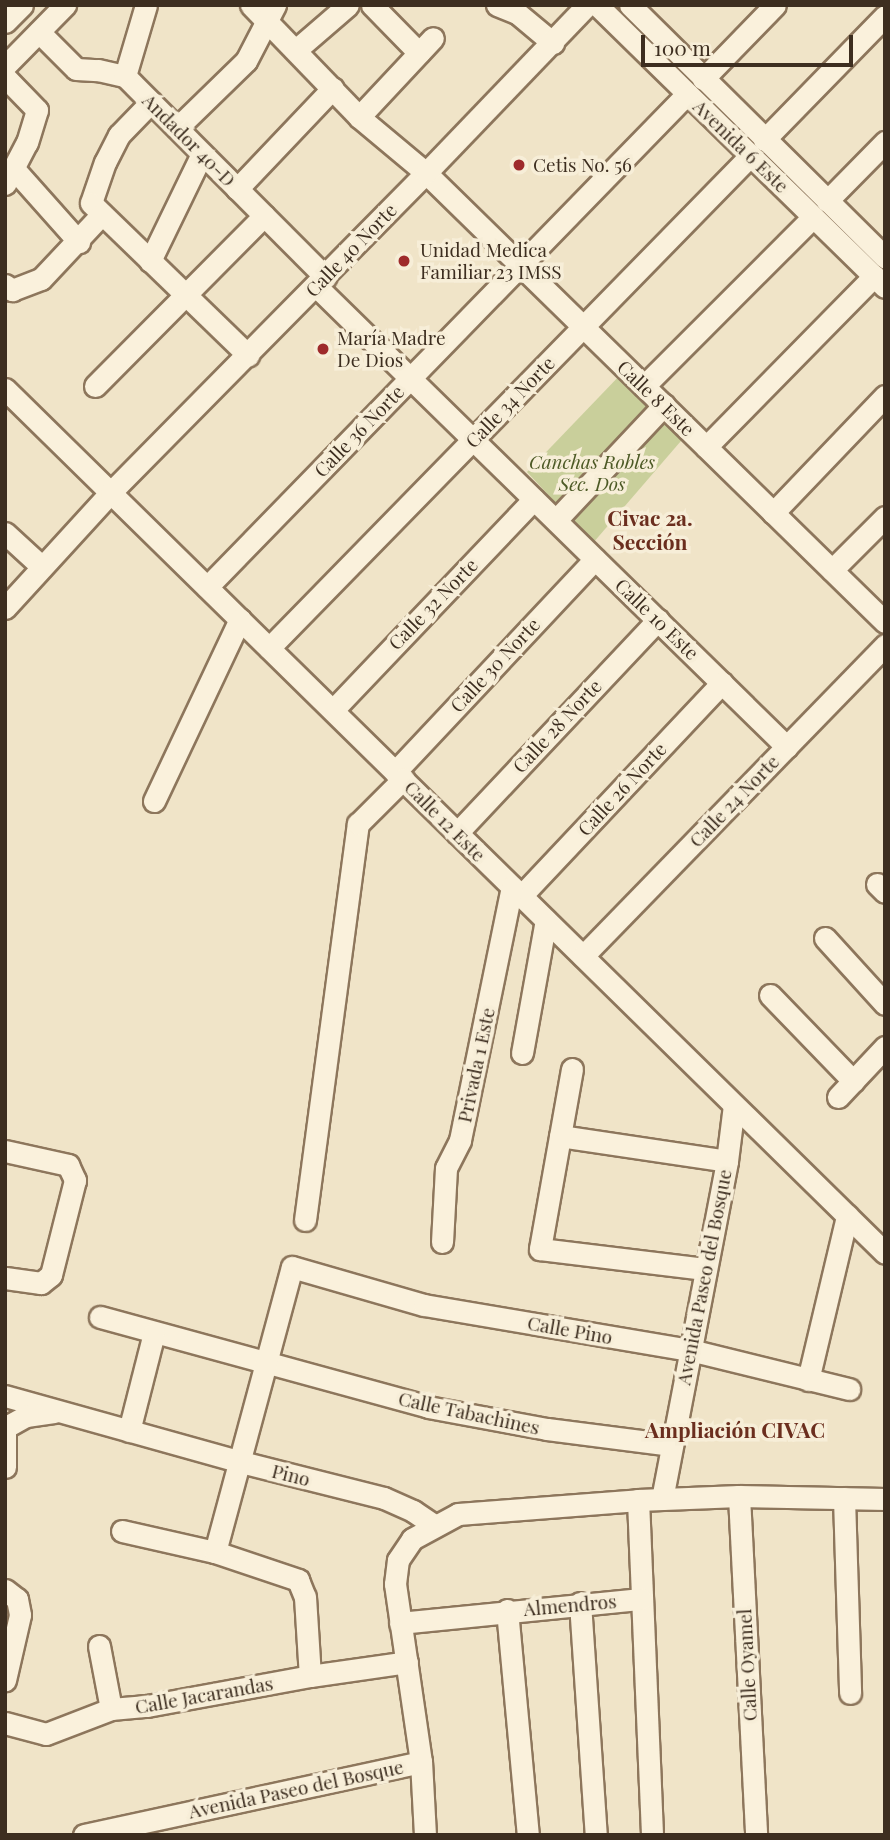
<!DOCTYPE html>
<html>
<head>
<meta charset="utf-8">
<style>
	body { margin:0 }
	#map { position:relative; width:890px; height:1840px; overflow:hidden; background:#f0e4c8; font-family:"Playfair Display",serif }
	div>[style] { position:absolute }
	.green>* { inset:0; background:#c9cf9b }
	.roads { filter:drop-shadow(2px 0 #8d765c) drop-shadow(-2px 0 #8d765c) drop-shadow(0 2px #8d765c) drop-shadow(0 -2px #8d765c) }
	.minor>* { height:21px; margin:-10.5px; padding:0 10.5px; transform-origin:10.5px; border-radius:10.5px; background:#faf1dc }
	.dots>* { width:19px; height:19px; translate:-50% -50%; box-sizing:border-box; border:4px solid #f7eed8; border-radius:50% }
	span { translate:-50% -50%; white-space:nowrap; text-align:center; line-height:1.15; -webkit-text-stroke:7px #f7eed8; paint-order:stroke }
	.street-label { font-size:19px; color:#3d2e20 }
	.poi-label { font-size:19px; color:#3d2e20 }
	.left { translate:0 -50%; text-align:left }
	.park-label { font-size:19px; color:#4d5a26; font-style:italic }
	.neighbourhood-label { font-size:21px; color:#6b2e1e; font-weight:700 }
	.frame { position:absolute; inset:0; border:7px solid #3d2e20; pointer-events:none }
	.scale { position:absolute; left:641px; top:35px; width:212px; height:32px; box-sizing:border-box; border:4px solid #3d2e20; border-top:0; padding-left:9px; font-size:21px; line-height:24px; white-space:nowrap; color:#3d2e20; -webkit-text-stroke:5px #f7eed8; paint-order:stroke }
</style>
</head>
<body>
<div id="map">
	<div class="green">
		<div style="clip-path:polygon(623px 372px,687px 434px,593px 543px,527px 472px)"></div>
	</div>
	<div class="roads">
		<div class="minor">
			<div style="left:251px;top:5px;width:156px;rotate:46deg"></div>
			<div style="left:359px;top:117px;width:87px;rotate:39.9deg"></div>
			<div style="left:426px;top:173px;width:642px;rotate:44.37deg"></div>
			<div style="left:372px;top:5px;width:67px;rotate:45.6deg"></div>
			<div style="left:497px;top:5px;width:22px;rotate:22deg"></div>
			<div style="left:517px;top:13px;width:47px;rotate:39.8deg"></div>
			<div style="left:597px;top:5px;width:403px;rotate:44.4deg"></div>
			<div style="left:630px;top:5px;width:359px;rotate:44.7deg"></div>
			<div style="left:5px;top:22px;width:24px;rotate:-45deg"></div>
			<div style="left:39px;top:32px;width:52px;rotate:45deg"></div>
			<div style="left:76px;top:69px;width:22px;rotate:3deg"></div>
			<div style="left:98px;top:70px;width:28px;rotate:13deg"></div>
			<div style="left:125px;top:76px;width:284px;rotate:45.1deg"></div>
			<div style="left:297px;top:49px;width:67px;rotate:-40.8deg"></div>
			<div style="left:5px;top:66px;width:86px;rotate:-45.5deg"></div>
			<div style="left:125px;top:76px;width:74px;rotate:-73.5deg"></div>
			<div style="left:5px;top:77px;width:46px;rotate:45.9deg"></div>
			<div style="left:37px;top:110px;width:34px;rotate:107deg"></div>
			<div style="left:27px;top:142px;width:47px;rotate:117.6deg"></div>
			<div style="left:703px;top:79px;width:103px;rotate:-45.8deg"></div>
			<div style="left:151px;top:102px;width:46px;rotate:134.1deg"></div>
			<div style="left:119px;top:135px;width:30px;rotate:117deg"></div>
			<div style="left:105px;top:162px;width:43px;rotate:108.9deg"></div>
			<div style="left:91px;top:203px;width:219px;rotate:44.1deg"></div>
			<div style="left:359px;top:117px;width:108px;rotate:-46.9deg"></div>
			<div style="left:177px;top:128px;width:96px;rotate:-44.2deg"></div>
			<div style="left:246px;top:61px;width:63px;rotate:-62.6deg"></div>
			<div style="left:764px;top:140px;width:173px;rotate:-45.7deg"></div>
			<div style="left:14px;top:169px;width:98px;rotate:48.3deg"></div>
			<div style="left:237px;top:189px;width:139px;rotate:-46.5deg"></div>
			<div style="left:827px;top:201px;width:83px;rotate:-45.5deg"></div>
			<div style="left:150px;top:261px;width:119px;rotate:-64.1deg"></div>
			<div style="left:5px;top:285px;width:9px;rotate:36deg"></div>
			<div style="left:12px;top:290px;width:31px;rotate:-21deg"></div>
			<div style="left:41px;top:279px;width:89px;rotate:-46.8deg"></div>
			<div style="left:316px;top:286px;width:659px;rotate:44.39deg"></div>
			<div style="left:95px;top:386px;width:240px;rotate:-45.2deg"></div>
			<div style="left:644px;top:386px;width:239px;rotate:-45deg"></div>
			<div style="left:5px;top:389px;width:1233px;rotate:44.47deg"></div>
			<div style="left:706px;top:447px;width:240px;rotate:-45.5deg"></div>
			<div style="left:773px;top:513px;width:162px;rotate:-46.3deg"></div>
			<div style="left:556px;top:520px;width:158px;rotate:-46.8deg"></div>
			<div style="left:5px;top:533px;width:50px;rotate:42.6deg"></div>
			<div style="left:832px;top:570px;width:75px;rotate:-45deg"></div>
			<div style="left:207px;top:587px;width:688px;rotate:-45.77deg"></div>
			<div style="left:5px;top:608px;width:157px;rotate:-47.6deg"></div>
			<div style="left:111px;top:492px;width:448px;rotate:-45.4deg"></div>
			<div style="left:426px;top:173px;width:233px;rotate:-46.2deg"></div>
			<div style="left:269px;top:648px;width:688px;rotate:-45.65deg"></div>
			<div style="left:333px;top:710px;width:291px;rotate:-46.4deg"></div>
			<div style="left:395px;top:772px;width:292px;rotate:-46.8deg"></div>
			<div style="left:154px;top:801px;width:201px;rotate:-64.7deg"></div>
			<div style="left:457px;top:833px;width:293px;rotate:-46.7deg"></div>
			<div style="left:877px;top:884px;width:11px;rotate:45deg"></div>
			<div style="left:521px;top:896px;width:293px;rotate:-46.7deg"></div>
			<div style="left:825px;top:938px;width:89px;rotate:47.7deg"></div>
			<div style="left:583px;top:956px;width:434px;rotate:-45.8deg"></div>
			<div style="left:770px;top:995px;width:120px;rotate:46deg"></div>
			<div style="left:522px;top:1053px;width:135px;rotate:-79.8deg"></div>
			<div style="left:572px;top:1069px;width:183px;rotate:100.1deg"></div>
			<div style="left:540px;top:1249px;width:166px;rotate:6.9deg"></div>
			<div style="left:838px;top:1097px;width:69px;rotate:-46.8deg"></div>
			<div style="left:560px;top:1136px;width:169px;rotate:8.5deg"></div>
			<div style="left:5px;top:1151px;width:65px;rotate:12.5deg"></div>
			<div style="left:68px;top:1165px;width:17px;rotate:65deg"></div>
			<div style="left:75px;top:1180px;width:98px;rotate:104.2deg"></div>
			<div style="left:51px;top:1275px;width:13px;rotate:141deg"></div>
			<div style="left:41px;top:1283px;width:36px;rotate:-172deg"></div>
			<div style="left:305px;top:1220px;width:400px;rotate:-82.4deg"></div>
			<div style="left:358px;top:824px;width:64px;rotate:-45deg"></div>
			<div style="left:442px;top:1242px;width:74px;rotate:-86.9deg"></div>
			<div style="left:446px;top:1168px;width:31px;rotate:-63deg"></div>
			<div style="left:460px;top:1140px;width:258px;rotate:-78.4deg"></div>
			<div style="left:100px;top:1317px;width:340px;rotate:15.3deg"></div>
			<div style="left:428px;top:1407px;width:121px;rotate:10.5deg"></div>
			<div style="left:547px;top:1429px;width:126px;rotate:7.3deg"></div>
			<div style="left:808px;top:1380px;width:169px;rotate:-76.6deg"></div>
			<div style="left:5px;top:1396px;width:245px;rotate:15.6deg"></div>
			<div style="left:241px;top:1462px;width:147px;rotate:14.1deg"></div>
			<div style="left:384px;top:1498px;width:32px;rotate:24deg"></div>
			<div style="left:413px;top:1511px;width:25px;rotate:34deg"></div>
			<div style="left:5px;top:1425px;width:42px;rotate:90deg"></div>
			<div style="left:6px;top:1427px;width:23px;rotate:-29deg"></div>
			<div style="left:26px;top:1416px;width:28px;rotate:-8deg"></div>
			<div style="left:129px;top:1431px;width:101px;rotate:-75.7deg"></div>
			<div style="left:739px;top:1496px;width:339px;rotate:87.1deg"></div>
			<div style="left:844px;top:1498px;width:195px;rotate:88.2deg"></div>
			<div style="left:662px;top:1499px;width:344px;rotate:-79.1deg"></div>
			<div style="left:727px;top:1161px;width:56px;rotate:-82.9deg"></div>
			<div style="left:638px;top:1500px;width:335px;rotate:87.6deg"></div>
			<div style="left:122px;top:1531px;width:95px;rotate:12.7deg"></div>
			<div style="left:215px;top:1552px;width:88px;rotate:18.6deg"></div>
			<div style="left:298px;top:1580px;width:18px;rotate:68deg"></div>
			<div style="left:305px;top:1597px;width:79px;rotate:86.4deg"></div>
			<div style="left:215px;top:1552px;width:295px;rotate:-74.9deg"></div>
			<div style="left:292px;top:1267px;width:137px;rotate:16.1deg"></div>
			<div style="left:424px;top:1305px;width:270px;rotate:9.6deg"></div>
			<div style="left:690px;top:1350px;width:164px;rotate:13.8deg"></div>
			<div style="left:5px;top:1590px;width:15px;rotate:37deg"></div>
			<div style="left:17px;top:1599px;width:16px;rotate:79deg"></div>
			<div style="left:20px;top:1615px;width:67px;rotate:103deg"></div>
			<div style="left:580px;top:1603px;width:233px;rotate:86.1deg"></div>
			<div style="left:507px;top:1610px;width:226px;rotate:84.7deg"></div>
			<div style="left:400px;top:1623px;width:242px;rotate:-5.7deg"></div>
			<div style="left:99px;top:1646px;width:64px;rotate:79.2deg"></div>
			<div style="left:5px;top:1723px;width:42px;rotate:15deg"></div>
			<div style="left:46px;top:1734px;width:70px;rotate:-21deg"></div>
			<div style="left:111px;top:1709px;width:36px;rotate:-5deg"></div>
			<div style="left:147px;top:1706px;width:166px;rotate:-10.4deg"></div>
			<div style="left:310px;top:1676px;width:98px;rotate:-8.2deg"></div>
			<div style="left:84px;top:1835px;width:345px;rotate:-12.2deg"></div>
			<div style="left:425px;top:1835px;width:73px;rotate:-93.1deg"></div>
			<div style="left:421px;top:1762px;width:180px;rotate:-98.3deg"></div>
			<div style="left:395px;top:1584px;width:24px;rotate:-83deg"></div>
			<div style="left:398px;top:1560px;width:25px;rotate:-56deg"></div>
			<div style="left:412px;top:1539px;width:52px;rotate:-28.5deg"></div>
			<div style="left:458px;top:1514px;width:181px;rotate:-4.4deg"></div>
			<div style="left:638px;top:1500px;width:101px;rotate:-2.3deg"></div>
			<div style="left:739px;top:1496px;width:146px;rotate:1.2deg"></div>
		</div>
	</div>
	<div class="dots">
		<div style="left:519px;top:165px;background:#9e2a2b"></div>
		<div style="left:404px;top:261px;background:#9e2a2b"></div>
		<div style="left:323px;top:349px;background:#9e2a2b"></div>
	</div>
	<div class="street-label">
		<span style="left:189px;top:140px;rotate:45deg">Andador 40-D</span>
		<span style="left:741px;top:146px;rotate:44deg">Avenida 6 Este</span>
		<span style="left:351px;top:250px;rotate:-46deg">Calle 40 Norte</span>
		<span style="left:656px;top:398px;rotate:44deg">Calle 8 Este</span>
		<span style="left:510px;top:402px;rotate:-46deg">Calle 34 Norte</span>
		<span style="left:359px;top:431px;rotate:-46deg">Calle 36 Norte</span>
		<span style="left:433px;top:604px;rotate:-46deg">Calle 32 Norte</span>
		<span style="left:657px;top:619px;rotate:44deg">Calle 10 Este</span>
		<span style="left:495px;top:665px;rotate:-47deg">Calle 30 Norte</span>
		<span style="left:557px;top:726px;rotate:-47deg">Calle 28 Norte</span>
		<span style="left:622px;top:789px;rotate:-47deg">Calle 26 Norte</span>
		<span style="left:734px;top:801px;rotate:-46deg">Calle 24 Norte</span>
		<span style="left:445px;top:821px;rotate:45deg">Calle 12 Este</span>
		<span style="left:476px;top:1065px;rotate:-78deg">Privada 1 Este</span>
		<span style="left:704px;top:1277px;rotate:-79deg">Avenida Paseo del Bosque</span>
		<span style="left:570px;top:1330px;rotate:10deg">Calle Pino</span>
		<span style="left:469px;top:1413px;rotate:12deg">Calle Tabachines</span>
		<span style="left:291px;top:1475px;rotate:14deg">Pino</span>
		<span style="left:570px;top:1605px;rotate:-5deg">Almendros</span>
		<span style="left:747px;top:1665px;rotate:-93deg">Calle Oyamel</span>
		<span style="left:204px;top:1695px;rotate:-10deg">Calle Jacarandas</span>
		<span style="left:296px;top:1789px;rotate:-12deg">Avenida Paseo del Bosque</span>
	</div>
	<div class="poi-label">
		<span class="left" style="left:533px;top:165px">Cetis No. 56</span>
		<span class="left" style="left:420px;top:261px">Unidad Medica<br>Familiar 23 IMSS</span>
		<span class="left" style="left:337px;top:349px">María Madre<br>De Dios</span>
	</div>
	<div class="park-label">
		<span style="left:592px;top:473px">Canchas Robles<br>Sec. Dos</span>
	</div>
	<div class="neighbourhood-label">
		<span style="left:650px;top:529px">Civac 2a.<br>Sección</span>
		<span style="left:735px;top:1429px">Ampliación CIVAC</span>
	</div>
	<div class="frame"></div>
	<div class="scale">100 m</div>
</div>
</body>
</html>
